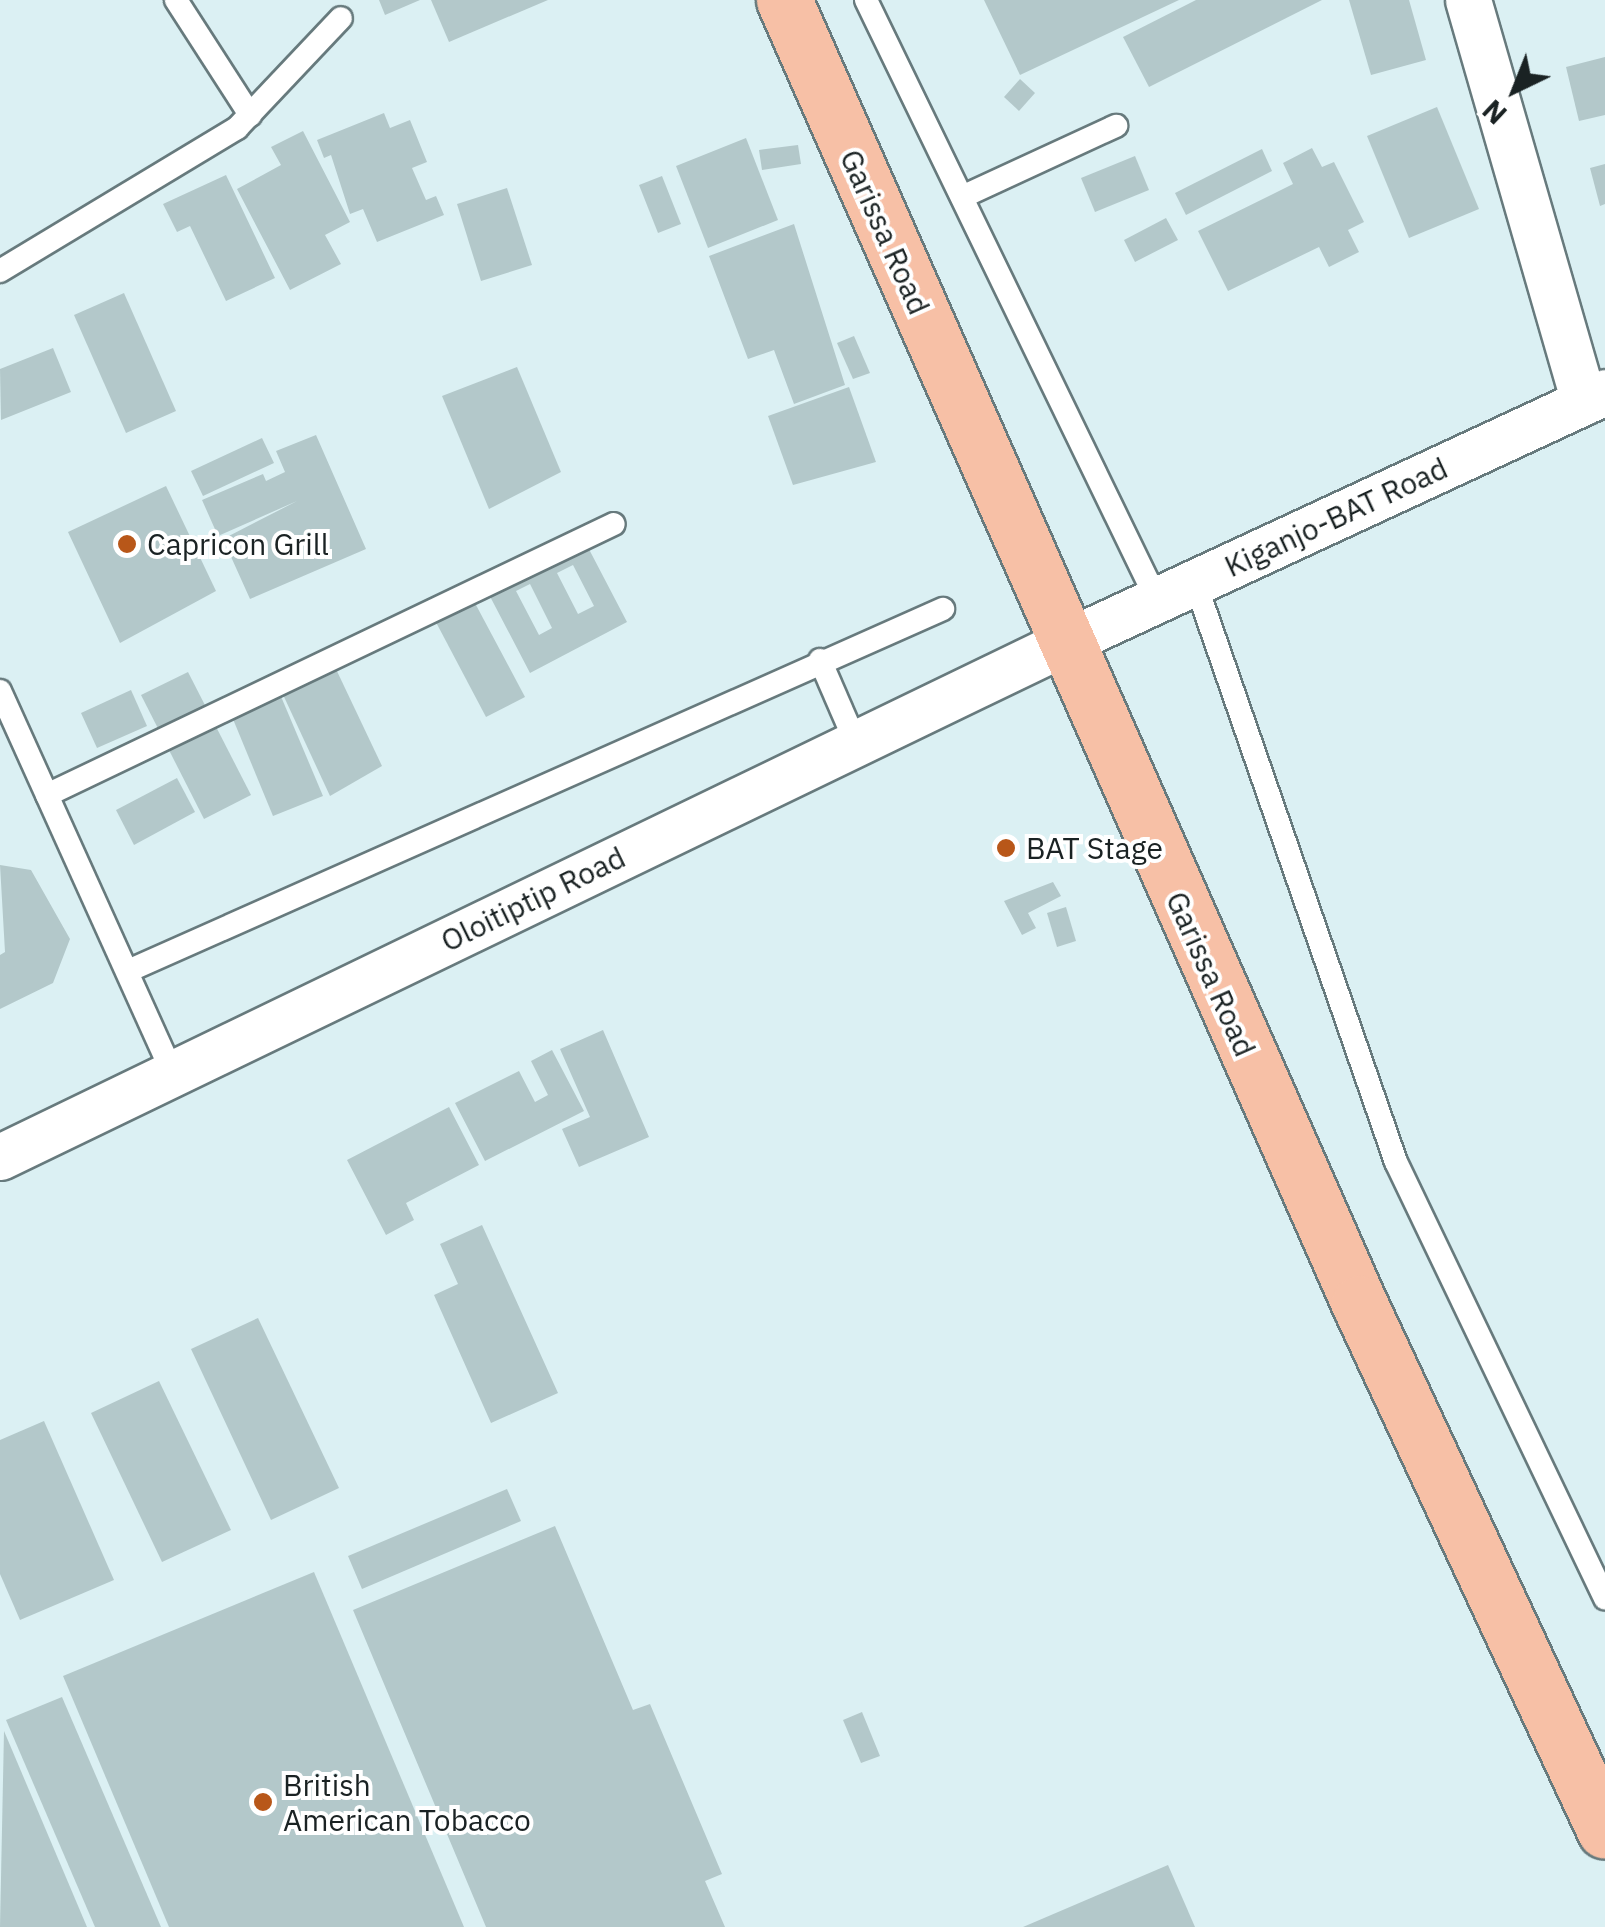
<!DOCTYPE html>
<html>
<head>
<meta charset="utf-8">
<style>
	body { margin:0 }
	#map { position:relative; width:1605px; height:1927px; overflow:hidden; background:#dbf0f3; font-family:"IBM Plex Sans",sans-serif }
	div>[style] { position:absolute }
	.building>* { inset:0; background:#b3c8ca }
	.roads { filter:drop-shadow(2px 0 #677a7d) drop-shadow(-2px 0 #677a7d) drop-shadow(0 2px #677a7d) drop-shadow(0 -2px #677a7d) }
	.service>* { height:22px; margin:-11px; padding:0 11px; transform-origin:11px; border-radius:11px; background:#fff }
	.minor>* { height:45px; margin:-22.5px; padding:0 22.5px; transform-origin:22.5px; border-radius:22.5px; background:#fff }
	.trunk>* { height:55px; margin:-27.5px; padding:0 27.5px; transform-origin:27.5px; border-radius:27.5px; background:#f7c0a6 }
	.dots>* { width:28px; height:28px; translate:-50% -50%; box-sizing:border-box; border:5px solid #fff; border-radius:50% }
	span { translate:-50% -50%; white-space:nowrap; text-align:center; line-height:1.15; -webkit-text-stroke:8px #fff; paint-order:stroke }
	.street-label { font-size:30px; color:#1a2223 }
	.poi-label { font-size:30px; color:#1a2223 }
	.left { translate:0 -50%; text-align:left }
	.north { position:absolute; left:1465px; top:40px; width:100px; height:100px; -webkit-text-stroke:8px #fff; paint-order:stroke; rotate:223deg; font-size:28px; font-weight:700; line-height:40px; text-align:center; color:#1a2223 }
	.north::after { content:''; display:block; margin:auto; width:35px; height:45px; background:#1a2223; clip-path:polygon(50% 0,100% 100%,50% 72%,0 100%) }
</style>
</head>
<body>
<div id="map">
	<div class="building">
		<div style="clip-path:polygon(379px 0,420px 0,385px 15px)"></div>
		<div style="clip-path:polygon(431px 0,548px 0,449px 42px)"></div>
		<div style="clip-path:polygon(984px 0,1179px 0,1020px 75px)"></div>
		<div style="clip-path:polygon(1196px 0,1322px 0,1149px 87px,1123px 37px)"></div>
		<div style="clip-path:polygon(1349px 0,1409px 0,1426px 60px,1371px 75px)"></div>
		<div style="clip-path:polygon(1605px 57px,1605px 115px,1579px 121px,1566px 67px)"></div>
		<div style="clip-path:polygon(1020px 79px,1035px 93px,1019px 111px,1004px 97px)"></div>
		<div style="clip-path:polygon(1437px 107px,1479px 209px,1409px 238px,1367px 136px)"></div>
		<div style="clip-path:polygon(384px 113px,390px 128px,410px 120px,427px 162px,412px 168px,426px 200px,436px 196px,444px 215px,377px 242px,363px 209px,350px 214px,331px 155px,324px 158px,317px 140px)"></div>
		<div style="clip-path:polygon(303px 131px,350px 222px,325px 235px,341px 264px,290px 290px,237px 189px,281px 165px,271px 147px)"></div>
		<div style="clip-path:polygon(746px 138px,778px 220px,708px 248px,676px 166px)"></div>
		<div style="clip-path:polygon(798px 145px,801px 164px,762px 170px,759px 150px)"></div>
		<div style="clip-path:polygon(1312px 148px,1322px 167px,1334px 162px,1364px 222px,1348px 230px,1359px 252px,1329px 267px,1319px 247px,1228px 291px,1198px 231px,1293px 184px,1283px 163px)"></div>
		<div style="clip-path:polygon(1262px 149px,1272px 171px,1186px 215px,1175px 193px)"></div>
		<div style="clip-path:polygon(1135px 156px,1149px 190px,1095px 212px,1081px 178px)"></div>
		<div style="clip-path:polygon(1605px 164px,1605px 204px,1600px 206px,1590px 168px)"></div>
		<div style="clip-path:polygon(226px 175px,275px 278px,226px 301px,190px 226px,177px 232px,163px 204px)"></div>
		<div style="clip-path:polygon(662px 176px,681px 224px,658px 233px,639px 185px)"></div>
		<div style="clip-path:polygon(507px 188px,532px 265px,481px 281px,457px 204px)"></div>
		<div style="clip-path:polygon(1166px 218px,1178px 240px,1135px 262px,1124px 240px)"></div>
		<div style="clip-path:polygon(794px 224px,845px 385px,794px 404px,774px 350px,748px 359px,709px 256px)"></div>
		<div style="clip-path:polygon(124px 293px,176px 411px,126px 433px,74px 315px)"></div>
		<div style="clip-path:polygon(854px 336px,870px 373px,853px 379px,837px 343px)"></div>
		<div style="clip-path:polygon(53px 348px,71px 392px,1px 420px,0 369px)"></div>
		<div style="clip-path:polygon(517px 367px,561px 472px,489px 509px,442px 396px)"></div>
		<div style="clip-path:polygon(849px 387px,876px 462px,793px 485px,768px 416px)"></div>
		<div style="clip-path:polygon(316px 435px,366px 549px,250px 599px,223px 539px,297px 501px,218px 536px,202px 500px,263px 474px,266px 481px,285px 472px,276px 451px)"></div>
		<div style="clip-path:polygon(262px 438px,274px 463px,203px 496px,191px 471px)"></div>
		<div style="clip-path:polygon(166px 486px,216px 591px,120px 643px,68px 532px)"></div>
		<div style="clip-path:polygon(evenodd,580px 532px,627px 622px,530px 673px,483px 583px,580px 532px,573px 565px,594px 606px,578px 614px,557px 573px,573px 565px,580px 532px,530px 584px,552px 628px,539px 635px,516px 591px,530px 584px)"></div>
		<div style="clip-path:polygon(468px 590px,525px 697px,486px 717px,429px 609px)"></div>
		<div style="clip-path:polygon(335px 667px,382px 766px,330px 796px,279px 686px)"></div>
		<div style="clip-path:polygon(188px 672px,251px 795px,204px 819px,141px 695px)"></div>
		<div style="clip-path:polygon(277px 687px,323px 796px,273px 816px,228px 707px)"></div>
		<div style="clip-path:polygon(131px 690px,147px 726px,97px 748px,81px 713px)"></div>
		<div style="clip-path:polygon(177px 778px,195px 812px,134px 845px,116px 810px)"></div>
		<div style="clip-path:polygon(0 865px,31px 870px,70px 939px,53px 983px,0 1009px,0 955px,5px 952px)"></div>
		<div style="clip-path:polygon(1053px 882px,1061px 896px,1028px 913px,1036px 928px,1022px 935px,1004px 901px)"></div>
		<div style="clip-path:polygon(1066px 907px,1076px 941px,1057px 947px,1047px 913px)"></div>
		<div style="clip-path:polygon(603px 1030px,649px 1137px,579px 1167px,562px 1129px,590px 1117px,560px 1049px)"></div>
		<div style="clip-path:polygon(552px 1050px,584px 1111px,485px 1161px,455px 1103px,519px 1071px,535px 1102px,548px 1095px,531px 1061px)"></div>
		<div style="clip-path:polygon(449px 1107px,479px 1165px,406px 1203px,414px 1220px,386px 1235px,347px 1160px)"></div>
		<div style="clip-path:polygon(482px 1225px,558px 1393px,491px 1423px,434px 1295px,458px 1284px,440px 1244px)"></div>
		<div style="clip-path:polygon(258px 1318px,339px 1488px,271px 1520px,191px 1349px)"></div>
		<div style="clip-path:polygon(159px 1381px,231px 1530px,162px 1562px,91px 1413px)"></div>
		<div style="clip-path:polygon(44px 1421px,114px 1580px,20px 1620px,0 1574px,0 1440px)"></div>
		<div style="clip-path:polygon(507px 1489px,521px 1521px,362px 1589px,348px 1556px)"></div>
		<div style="clip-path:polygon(555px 1526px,633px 1710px,650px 1704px,722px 1874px,705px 1881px,725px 1927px,486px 1927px,353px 1610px)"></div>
		<div style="clip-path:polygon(314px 1572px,464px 1927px,169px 1927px,63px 1676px)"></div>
		<div style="clip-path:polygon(62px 1697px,161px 1927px,95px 1927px,6px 1720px)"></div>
		<div style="clip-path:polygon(862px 1712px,880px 1756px,861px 1763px,843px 1720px)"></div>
		<div style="clip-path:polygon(4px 1731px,87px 1927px,0 1927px)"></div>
		<div style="clip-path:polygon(1168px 1865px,1195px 1927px,1023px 1927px)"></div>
	</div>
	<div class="roads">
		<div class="service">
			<div style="left:176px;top:0;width:137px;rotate:57.2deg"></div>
			<div style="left:866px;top:0;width:667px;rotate:64.13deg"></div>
			<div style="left:962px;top:197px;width:170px;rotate:-24.8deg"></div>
			<div style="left:0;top:271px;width:277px;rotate:-31.1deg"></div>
			<div style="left:237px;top:128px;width:151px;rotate:-46.6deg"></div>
			<div style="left:1195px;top:582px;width:614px;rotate:70.89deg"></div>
			<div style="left:1396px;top:1162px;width:484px;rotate:64.4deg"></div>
			<div style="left:820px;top:660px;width:90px;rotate:66.6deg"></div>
			<div style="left:0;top:691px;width:420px;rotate:65.7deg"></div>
			<div style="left:47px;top:795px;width:628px;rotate:-25.55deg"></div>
			<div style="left:128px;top:971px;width:892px;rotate:-23.95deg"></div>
		</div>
		<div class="minor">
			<div style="left:1468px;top:0;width:418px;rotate:73.9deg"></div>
			<div style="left:0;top:1157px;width:1184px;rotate:-25.79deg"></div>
			<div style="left:1066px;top:642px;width:594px;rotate:-24.88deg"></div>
		</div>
		<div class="trunk">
			<div style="left:784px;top:0;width:1424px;rotate:66.19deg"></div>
			<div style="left:1359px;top:1303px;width:582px;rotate:65.02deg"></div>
		</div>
	</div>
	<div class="dots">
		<div style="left:127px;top:544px;background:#b85719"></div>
		<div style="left:1006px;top:848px;background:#b85719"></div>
		<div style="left:263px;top:1802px;background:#b85719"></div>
	</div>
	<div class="street-label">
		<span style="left:885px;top:232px;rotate:66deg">Garissa Road</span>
		<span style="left:1336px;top:517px;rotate:-25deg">Kiganjo-BAT Road</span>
		<span style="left:533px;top:899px;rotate:-26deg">Oloitiptip Road</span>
		<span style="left:1211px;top:974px;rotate:66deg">Garissa Road</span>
	</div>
	<div class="poi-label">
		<span class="left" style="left:147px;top:544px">Capricon Grill</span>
		<span class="left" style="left:1026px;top:848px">BAT Stage</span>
		<span class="left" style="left:283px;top:1802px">British<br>American Tobacco</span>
	</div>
	<div class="north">N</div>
</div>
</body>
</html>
